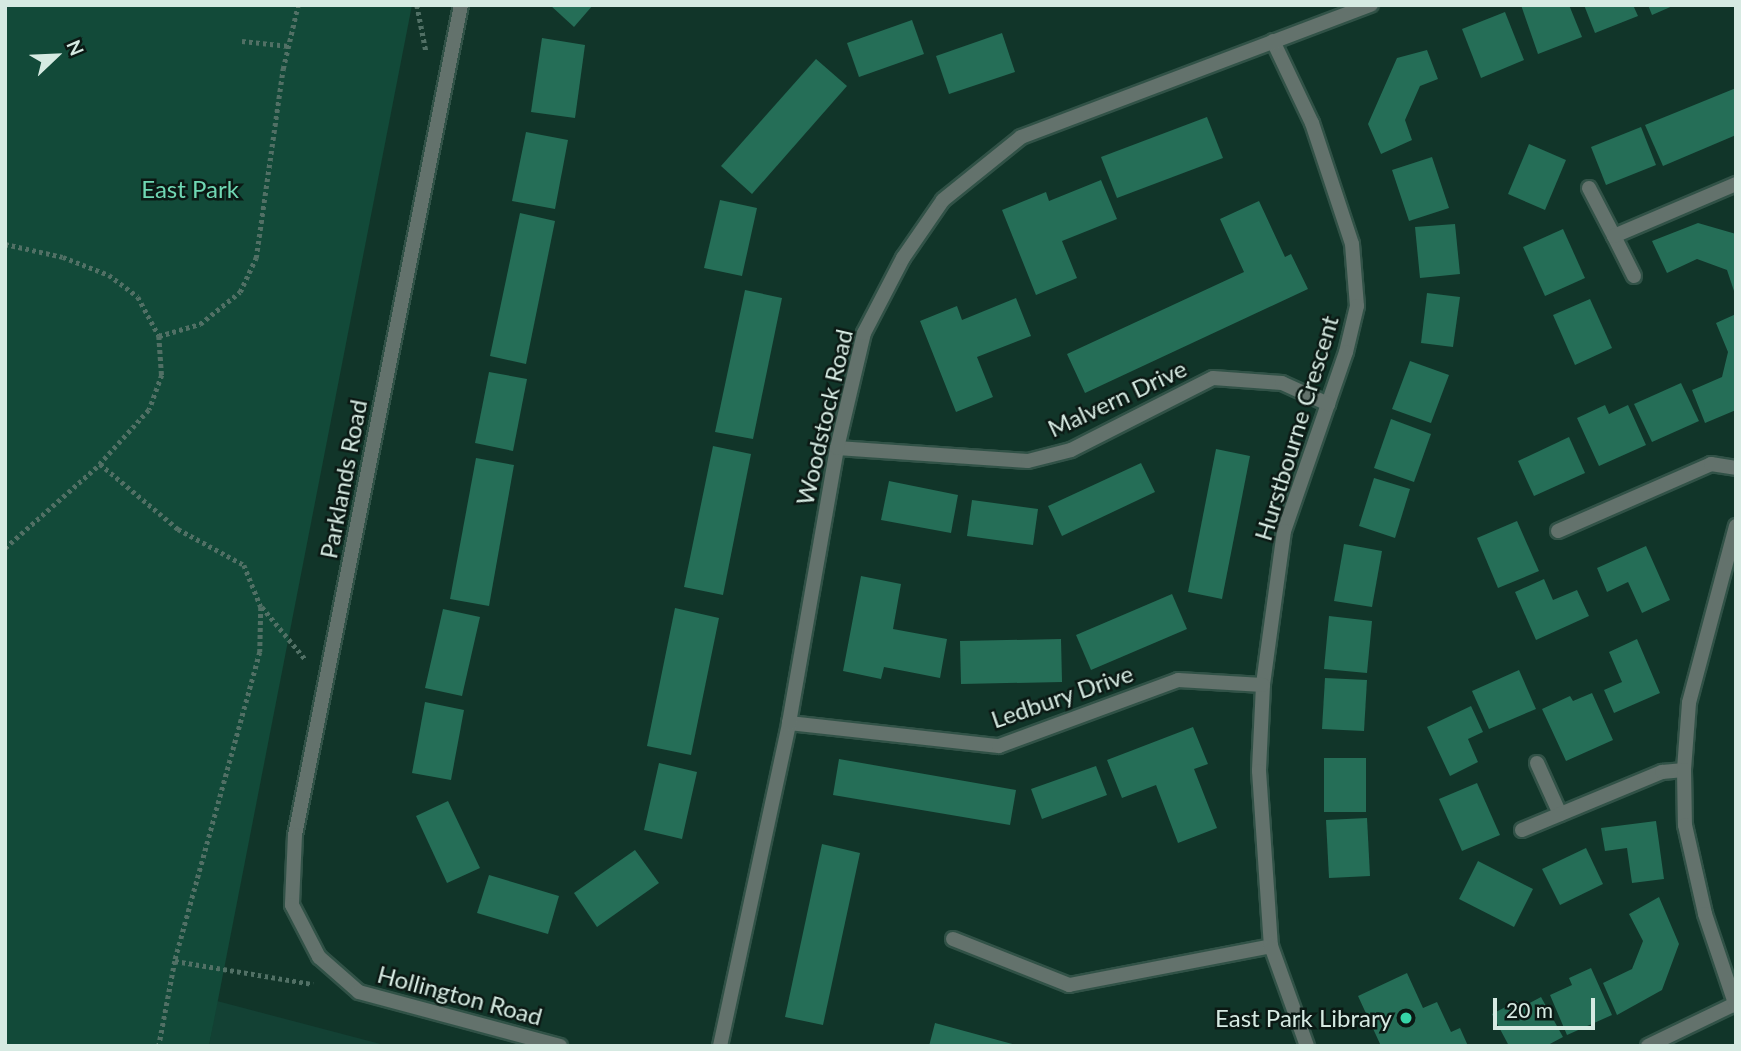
<!DOCTYPE html>
<html>
<head>
<meta charset="utf-8">
<style>
	body { margin:0 }
	#map { position:relative; width:1741px; height:1051px; overflow:hidden; background:#113529; font-family:Lato,sans-serif }
	div>[style] { position:absolute }
	.built>* { inset:0; background:#134134 }
	.green>* { inset:0; background:#124a39 }
	.building>* { inset:0; background:#256e57 }
	.path>* { height:4.5px; margin-top:-2.25px; transform-origin:0; background:repeating-linear-gradient(90deg,#517065 0 3.5px,transparent 0 7px) }
	.roads { filter:drop-shadow(2px 0 #315247) drop-shadow(-2px 0 #315247) drop-shadow(0 2px #315247) drop-shadow(0 -2px #315247) }
	.lane>* { height:14px; margin:-7px; padding:0 7px; transform-origin:7px; border-radius:7px; background:#63726c }
	.street>* { height:14px; margin:-7px; padding:0 7px; transform-origin:7px; border-radius:7px; background:#63726c }
	.dots>* { width:19px; height:19px; translate:-50% -50%; box-sizing:border-box; border:4px solid #0b1914; border-radius:50% }
	span { translate:-50% -50%; white-space:nowrap; text-align:center; line-height:1.15; -webkit-text-stroke:5px #0b1914; paint-order:stroke }
	.park-label { font-size:24px; color:#70d7b3 }
	.street-label { font-size:24px; color:#d6eae2 }
	.poi-label { font-size:24px; color:#d6eae2 }
	.right { translate:-100% -50%; text-align:right }
	.frame { position:absolute; inset:0; border:7px solid #d6eae2; pointer-events:none }
	.north { position:absolute; left:21px; top:21px; width:70px; height:70px; -webkit-text-stroke:5px #0b1914; paint-order:stroke; rotate:67deg; font-size:19px; font-weight:700; line-height:28px; text-align:center; color:#d6eae2 }
	.north::after { content:''; display:block; margin:auto; width:24px; height:32px; background:#d6eae2; clip-path:polygon(50% 0,100% 100%,50% 72%,0 100%) }
	.scale { position:absolute; left:1493px; top:998px; width:102px; height:32px; box-sizing:border-box; border:4px solid #d6eae2; border-top:0; padding-left:9px; font-size:21px; line-height:24px; white-space:nowrap; color:#d6eae2; -webkit-text-stroke:5px #0b1914; paint-order:stroke }
</style>
</head>
<body>
<div id="map">
	<div class="built">
		<div style="clip-path:polygon(217px 1001px,388px 1046px,209px 1046px)"></div>
	</div>
	<div class="green">
		<div style="clip-path:polygon(5px 5px,412px 5px,209px 1046px,5px 1046px)"></div>
	</div>
	<div class="building">
		<div style="clip-path:polygon(550px 5px,593px 5px,574px 27px)"></div>
		<div style="clip-path:polygon(1521px 5px,1569px 5px,1582px 37px,1538px 54px)"></div>
		<div style="clip-path:polygon(1584px 5px,1633px 5px,1638px 16px,1595px 33px)"></div>
		<div style="clip-path:polygon(1648px 5px,1675px 5px,1652px 15px)"></div>
		<div style="clip-path:polygon(1505px 12px,1524px 60px,1481px 78px,1462px 29px)"></div>
		<div style="clip-path:polygon(912px 20px,924px 54px,859px 77px,847px 43px)"></div>
		<div style="clip-path:polygon(1002px 33px,1015px 72px,949px 94px,936px 56px)"></div>
		<div style="clip-path:polygon(542px 38px,585px 45px,575px 118px,531px 112px)"></div>
		<div style="clip-path:polygon(1427px 50px,1438px 79px,1420px 86px,1405px 120px,1412px 140px,1381px 154px,1368px 124px,1397px 58px)"></div>
		<div style="clip-path:polygon(816px 59px,847px 86px,752px 194px,721px 166px)"></div>
		<div style="clip-path:polygon(1736px 88px,1736px 135px,1663px 166px,1645px 125px)"></div>
		<div style="clip-path:polygon(1207px 117px,1223px 158px,1117px 198px,1101px 157px)"></div>
		<div style="clip-path:polygon(1641px 127px,1656px 165px,1606px 185px,1591px 147px)"></div>
		<div style="clip-path:polygon(526px 132px,568px 140px,555px 209px,512px 201px)"></div>
		<div style="clip-path:polygon(1529px 144px,1566px 160px,1545px 210px,1508px 194px)"></div>
		<div style="clip-path:polygon(1432px 157px,1449px 208px,1409px 221px,1392px 170px)"></div>
		<div style="clip-path:polygon(1101px 180px,1117px 219px,1062px 241px,1077px 278px,1036px 295px,1002px 210px,1046px 192px,1049px 201px)"></div>
		<div style="clip-path:polygon(720px 200px,757px 208px,742px 276px,704px 268px)"></div>
		<div style="clip-path:polygon(1259px 201px,1285px 257px,1291px 254px,1308px 289px,1085px 393px,1067px 354px,1244px 272px,1220px 219px)"></div>
		<div style="clip-path:polygon(520px 213px,555px 221px,526px 364px,490px 356px)"></div>
		<div style="clip-path:polygon(1698px 223px,1736px 234px,1736px 297px,1727px 270px,1697px 259px,1667px 273px,1652px 241px)"></div>
		<div style="clip-path:polygon(1455px 224px,1460px 274px,1420px 278px,1415px 227px)"></div>
		<div style="clip-path:polygon(1563px 229px,1585px 278px,1545px 296px,1523px 247px)"></div>
		<div style="clip-path:polygon(745px 290px,782px 298px,753px 439px,715px 432px)"></div>
		<div style="clip-path:polygon(1427px 293px,1460px 297px,1453px 347px,1421px 343px)"></div>
		<div style="clip-path:polygon(1016px 298px,1031px 336px,977px 357px,993px 397px,956px 412px,920px 321px,957px 306px,962px 320px)"></div>
		<div style="clip-path:polygon(1590px 299px,1612px 348px,1575px 365px,1553px 315px)"></div>
		<div style="clip-path:polygon(1736px 314px,1736px 410px,1705px 423px,1692px 390px,1722px 377px,1728px 352px,1716px 323px)"></div>
		<div style="clip-path:polygon(1410px 361px,1449px 375px,1431px 423px,1392px 409px)"></div>
		<div style="clip-path:polygon(489px 372px,527px 379px,513px 451px,475px 443px)"></div>
		<div style="clip-path:polygon(1681px 383px,1699px 421px,1652px 442px,1634px 404px)"></div>
		<div style="clip-path:polygon(1605px 405px,1609px 414px,1628px 405px,1646px 445px,1599px 466px,1577px 418px)"></div>
		<div style="clip-path:polygon(1391px 419px,1431px 434px,1414px 482px,1374px 468px)"></div>
		<div style="clip-path:polygon(1569px 437px,1585px 473px,1534px 496px,1518px 461px)"></div>
		<div style="clip-path:polygon(713px 446px,751px 454px,723px 595px,684px 587px)"></div>
		<div style="clip-path:polygon(1216px 449px,1250px 456px,1222px 599px,1188px 592px)"></div>
		<div style="clip-path:polygon(476px 458px,514px 465px,489px 606px,450px 599px)"></div>
		<div style="clip-path:polygon(1141px 463px,1155px 492px,1062px 536px,1048px 506px)"></div>
		<div style="clip-path:polygon(1374px 478px,1410px 489px,1395px 538px,1359px 526px)"></div>
		<div style="clip-path:polygon(889px 481px,958px 495px,951px 533px,881px 520px)"></div>
		<div style="clip-path:polygon(972px 500px,1038px 509px,1033px 545px,967px 536px)"></div>
		<div style="clip-path:polygon(1517px 521px,1539px 571px,1498px 588px,1477px 538px)"></div>
		<div style="clip-path:polygon(1344px 544px,1382px 551px,1372px 607px,1334px 601px)"></div>
		<div style="clip-path:polygon(1646px 546px,1670px 600px,1642px 613px,1628px 582px,1607px 592px,1597px 568px)"></div>
		<div style="clip-path:polygon(861px 576px,901px 584px,893px 629px,947px 639px,940px 678px,884px 667px,881px 679px,843px 671px)"></div>
		<div style="clip-path:polygon(1544px 579px,1553px 600px,1577px 590px,1589px 616px,1536px 640px,1515px 592px)"></div>
		<div style="clip-path:polygon(1172px 594px,1187px 629px,1091px 670px,1076px 635px)"></div>
		<div style="clip-path:polygon(675px 608px,719px 618px,691px 755px,647px 746px)"></div>
		<div style="clip-path:polygon(443px 609px,480px 617px,462px 696px,425px 688px)"></div>
		<div style="clip-path:polygon(1329px 616px,1372px 621px,1367px 673px,1324px 669px)"></div>
		<div style="clip-path:polygon(1061px 639px,1062px 682px,961px 684px,960px 641px)"></div>
		<div style="clip-path:polygon(1637px 639px,1660px 693px,1614px 713px,1604px 690px,1622px 682px,1609px 652px)"></div>
		<div style="clip-path:polygon(1519px 670px,1536px 709px,1489px 729px,1472px 691px)"></div>
		<div style="clip-path:polygon(1325px 678px,1367px 680px,1364px 731px,1322px 729px)"></div>
		<div style="clip-path:polygon(1592px 693px,1613px 740px,1566px 761px,1542px 709px,1570px 696px,1573px 701px)"></div>
		<div style="clip-path:polygon(425px 702px,464px 710px,451px 780px,412px 773px)"></div>
		<div style="clip-path:polygon(1471px 706px,1483px 732px,1468px 739px,1478px 762px,1450px 776px,1427px 727px)"></div>
		<div style="clip-path:polygon(1193px 727px,1208px 764px,1194px 769px,1217px 828px,1178px 843px,1156px 785px,1122px 798px,1107px 760px)"></div>
		<div style="clip-path:polygon(1324px 758px,1366px 758px,1366px 812px,1324px 812px)"></div>
		<div style="clip-path:polygon(839px 759px,1016px 790px,1010px 825px,833px 795px)"></div>
		<div style="clip-path:polygon(659px 763px,697px 772px,682px 839px,644px 830px)"></div>
		<div style="clip-path:polygon(1096px 766px,1107px 795px,1042px 819px,1031px 789px)"></div>
		<div style="clip-path:polygon(1477px 783px,1500px 835px,1462px 851px,1439px 799px)"></div>
		<div style="clip-path:polygon(448px 801px,480px 868px,447px 883px,416px 816px)"></div>
		<div style="clip-path:polygon(1367px 818px,1370px 876px,1329px 878px,1326px 820px)"></div>
		<div style="clip-path:polygon(1656px 821px,1664px 879px,1632px 883px,1627px 848px,1605px 851px,1601px 828px)"></div>
		<div style="clip-path:polygon(822px 844px,860px 853px,823px 1025px,785px 1017px)"></div>
		<div style="clip-path:polygon(1586px 848px,1603px 884px,1560px 905px,1542px 869px)"></div>
		<div style="clip-path:polygon(635px 850px,659px 883px,597px 927px,574px 893px)"></div>
		<div style="clip-path:polygon(1478px 861px,1533px 889px,1514px 927px,1459px 899px)"></div>
		<div style="clip-path:polygon(489px 875px,559px 896px,548px 934px,477px 913px)"></div>
		<div style="clip-path:polygon(1659px 897px,1679px 944px,1662px 990px,1617px 1015px,1603px 983px,1632px 969px,1643px 941px,1629px 914px)"></div>
		<div style="clip-path:polygon(1591px 968px,1612px 1015px,1567px 1035px,1550px 995px,1572px 985px,1569px 978px)"></div>
		<div style="clip-path:polygon(1407px 973px,1423px 1008px,1437px 1002px,1451px 1032px,1460px 1028px,1468px 1046px,1381px 1046px,1358px 996px)"></div>
		<div style="clip-path:polygon(1541px 997px,1563px 1037px,1546px 1046px,1509px 1046px,1492px 1014px,1517px 1001px,1520px 1008px)"></div>
		<div style="clip-path:polygon(935px 1023px,1016px 1045px,1016px 1046px,929px 1046px)"></div>
	</div>
	<div class="path">
		<div style="left:417px;top:5px;width:47px;rotate:78.9deg"></div>
		<div style="left:242px;top:41px;width:47px;rotate:6.1deg"></div>
		<div style="left:5px;top:244px;width:59px;rotate:12.6deg"></div>
		<div style="left:63px;top:257px;width:49px;rotate:21.4deg"></div>
		<div style="left:109px;top:275px;width:36px;rotate:37deg"></div>
		<div style="left:138px;top:297px;width:44px;rotate:61.7deg"></div>
		<div style="left:159px;top:336px;width:39px;rotate:86deg"></div>
		<div style="left:162px;top:375px;width:37px;rotate:110deg"></div>
		<div style="left:149px;top:410px;width:73px;rotate:132.2deg"></div>
		<div style="left:100px;top:464px;width:102px;rotate:39.8deg"></div>
		<div style="left:178px;top:529px;width:75px;rotate:28.6deg"></div>
		<div style="left:244px;top:565px;width:45px;rotate:68deg"></div>
		<div style="left:261px;top:607px;width:45px;rotate:91.3deg"></div>
		<div style="left:260px;top:652px;width:320px;rotate:105.4deg"></div>
		<div style="left:175px;top:961px;width:86px;rotate:100.7deg"></div>
		<div style="left:159px;top:336px;width:43px;rotate:-16.3deg"></div>
		<div style="left:200px;top:324px;width:51px;rotate:-38.7deg"></div>
		<div style="left:240px;top:292px;width:38px;rotate:-65deg"></div>
		<div style="left:256px;top:258px;width:191px;rotate:-81.9deg"></div>
		<div style="left:283px;top:69px;width:66px;rotate:-76.8deg"></div>
		<div style="left:5px;top:548px;width:127px;rotate:-41.5deg"></div>
		<div style="left:262px;top:607px;width:69px;rotate:50.3deg"></div>
		<div style="left:175px;top:961px;width:140px;rotate:9.5deg"></div>
	</div>
	<div class="roads">
		<div class="lane">
			<div style="left:1589px;top:188px;width:54px;rotate:62.5deg"></div>
			<div style="left:1634px;top:276px;width:45px;rotate:-116.6deg"></div>
			<div style="left:1614px;top:236px;width:133px;rotate:-23.1deg"></div>
			<div style="left:1558px;top:531px;width:167px;rotate:-23.6deg"></div>
			<div style="left:1711px;top:464px;width:25px;rotate:9deg"></div>
			<div style="left:1537px;top:763px;width:56px;rotate:65.7deg"></div>
			<div style="left:1522px;top:830px;width:152px;rotate:-22.5deg"></div>
			<div style="left:1662px;top:772px;width:22px;rotate:-5deg"></div>
			<div style="left:953px;top:939px;width:125px;rotate:21.6deg"></div>
			<div style="left:1069px;top:985px;width:206px;rotate:-10.9deg"></div>
			<div style="left:1648px;top:1046px;width:97px;rotate:-25.8deg"></div>
		</div>
		<div class="street">
			<div style="left:461px;top:5px;width:846px;rotate:101.31deg"></div>
			<div style="left:295px;top:835px;width:70px;rotate:92.5deg"></div>
			<div style="left:292px;top:905px;width:59px;rotate:62.6deg"></div>
			<div style="left:319px;top:957px;width:53px;rotate:41.2deg"></div>
			<div style="left:359px;top:992px;width:208px;rotate:15deg"></div>
			<div style="left:1273px;top:41px;width:91px;rotate:64.6deg"></div>
			<div style="left:1312px;top:123px;width:127px;rotate:71.7deg"></div>
			<div style="left:1352px;top:244px;width:62px;rotate:85.4deg"></div>
			<div style="left:1357px;top:306px;width:47px;rotate:103.4deg"></div>
			<div style="left:1346px;top:352px;width:189px;rotate:109.1deg"></div>
			<div style="left:1284px;top:531px;width:155px;rotate:97.8deg"></div>
			<div style="left:1263px;top:685px;width:86px;rotate:92.7deg"></div>
			<div style="left:1259px;top:771px;width:175px;rotate:86.1deg"></div>
			<div style="left:1271px;top:946px;width:106px;rotate:70.2deg"></div>
			<div style="left:837px;top:448px;width:191px;rotate:3.9deg"></div>
			<div style="left:1028px;top:461px;width:44px;rotate:-14.3deg"></div>
			<div style="left:1071px;top:450px;width:159px;rotate:-26.9deg"></div>
			<div style="left:1213px;top:378px;width:69px;rotate:4.1deg"></div>
			<div style="left:1282px;top:383px;width:51px;rotate:24.5deg"></div>
			<div style="left:1736px;top:526px;width:183px;rotate:104.9deg"></div>
			<div style="left:1689px;top:703px;width:67px;rotate:94.3deg"></div>
			<div style="left:1684px;top:770px;width:55px;rotate:89deg"></div>
			<div style="left:1685px;top:825px;width:91px;rotate:77.3deg"></div>
			<div style="left:1705px;top:914px;width:97px;rotate:71.4deg"></div>
			<div style="left:789px;top:723px;width:211px;rotate:6.3deg"></div>
			<div style="left:999px;top:746px;width:191px;rotate:-20.2deg"></div>
			<div style="left:1178px;top:680px;width:85px;rotate:3.4deg"></div>
			<div style="left:720px;top:1046px;width:330px;rotate:-77.9deg"></div>
			<div style="left:789px;top:723px;width:279px;rotate:-80.1deg"></div>
			<div style="left:837px;top:448px;width:118px;rotate:-76.8deg"></div>
			<div style="left:864px;top:333px;width:85px;rotate:-62.5deg"></div>
			<div style="left:903px;top:258px;width:70px;rotate:-55.4deg"></div>
			<div style="left:943px;top:200px;width:100px;rotate:-38.9deg"></div>
			<div style="left:1021px;top:137px;width:374px;rotate:-20.7deg"></div>
		</div>
	</div>
	<div class="dots">
		<div style="left:1406px;top:1018px;background:#36d4a7"></div>
	</div>
	<div class="park-label">
		<span style="left:190px;top:189px">East Park</span>
	</div>
	<div class="street-label">
		<span style="left:1117px;top:398px;rotate:-25deg">Malvern Drive</span>
		<span style="left:824px;top:417px;rotate:-77deg">Woodstock Road</span>
		<span style="left:1296px;top:428px;rotate:-73deg">Hurstbourne Crescent</span>
		<span style="left:343px;top:479px;rotate:-79deg">Parklands Road</span>
		<span style="left:1062px;top:696px;rotate:-19deg">Ledbury Drive</span>
		<span style="left:460px;top:995px;rotate:15deg">Hollington Road</span>
	</div>
	<div class="poi-label">
		<span class="right" style="left:1392px;top:1018px">East Park Library</span>
	</div>
	<div class="frame"></div>
	<div class="north">N</div>
	<div class="scale">20 m</div>
</div>
</body>
</html>
